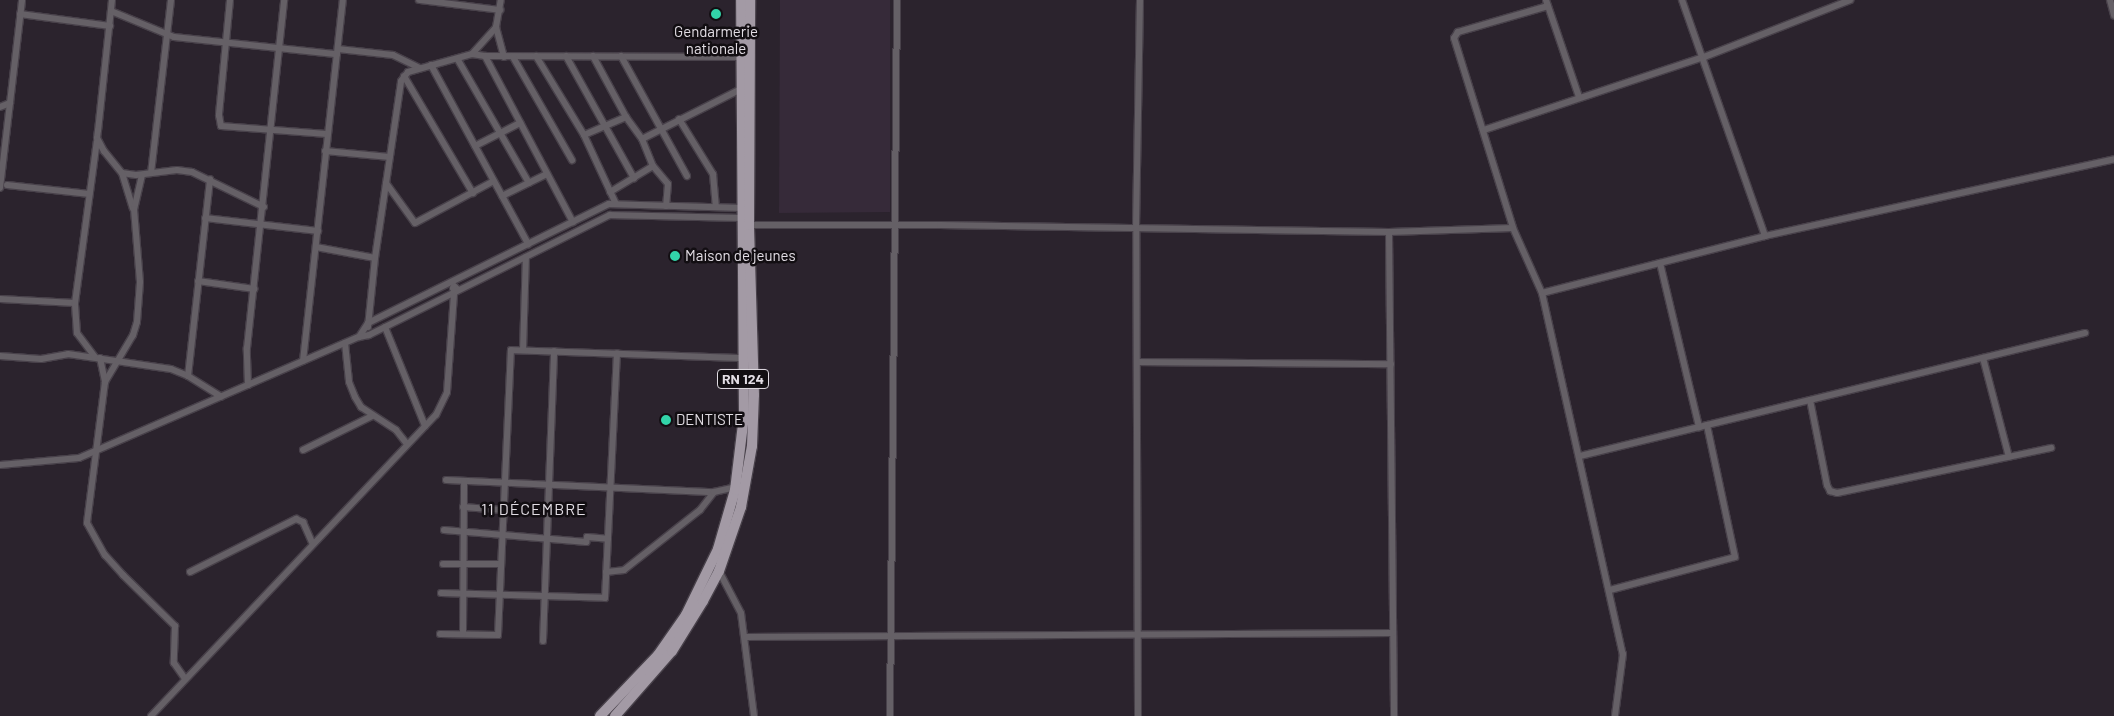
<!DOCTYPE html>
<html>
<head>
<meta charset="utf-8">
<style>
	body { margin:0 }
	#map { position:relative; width:2114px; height:716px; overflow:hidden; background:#2b232d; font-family:Barlow,sans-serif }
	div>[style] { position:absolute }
	.built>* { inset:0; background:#362a39 }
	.roads { filter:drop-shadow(1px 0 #48414a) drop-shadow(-1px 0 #48414a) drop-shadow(0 1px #48414a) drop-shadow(0 -1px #48414a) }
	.minor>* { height:6px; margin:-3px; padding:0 3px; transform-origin:3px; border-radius:3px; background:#656066 }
	.primary>* { height:10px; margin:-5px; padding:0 5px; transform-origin:5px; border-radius:5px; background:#a39aa5 }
	.dots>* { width:14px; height:14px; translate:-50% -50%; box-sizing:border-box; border:2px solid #120e12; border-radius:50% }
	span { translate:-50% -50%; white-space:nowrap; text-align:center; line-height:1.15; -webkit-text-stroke:5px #120e12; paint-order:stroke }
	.shield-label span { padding:1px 4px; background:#120e12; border:1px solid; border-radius:4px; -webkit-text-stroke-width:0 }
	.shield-label { font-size:14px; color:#e2dde4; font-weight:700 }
	.poi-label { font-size:15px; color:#e2dde4 }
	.left { translate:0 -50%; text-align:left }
	.neighbourhood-label { font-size:16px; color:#e2dde4; letter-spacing:1px }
</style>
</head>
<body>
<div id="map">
	<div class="built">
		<div style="clip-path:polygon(780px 0,890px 0,890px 212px,779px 213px)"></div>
	</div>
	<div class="roads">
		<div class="minor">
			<div style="left:112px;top:0;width:131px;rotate:96.1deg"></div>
			<div style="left:98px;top:130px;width:8px;rotate:97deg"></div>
			<div style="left:97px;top:138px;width:15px;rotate:62deg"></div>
			<div style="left:104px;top:151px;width:28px;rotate:51deg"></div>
			<div style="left:122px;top:173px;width:14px;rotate:8deg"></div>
			<div style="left:136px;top:175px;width:41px;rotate:-7deg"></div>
			<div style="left:177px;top:170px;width:15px;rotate:8deg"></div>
			<div style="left:192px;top:172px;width:80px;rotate:25.9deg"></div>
			<div style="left:230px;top:0;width:116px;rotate:95.5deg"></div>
			<div style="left:219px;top:115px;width:11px;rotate:80deg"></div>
			<div style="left:221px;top:126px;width:106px;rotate:4.3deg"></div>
			<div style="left:419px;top:0;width:82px;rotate:7deg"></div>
			<div style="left:1546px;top:0;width:102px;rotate:71.2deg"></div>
			<div style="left:1682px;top:0;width:250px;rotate:70.6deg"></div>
			<div style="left:2110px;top:0;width:16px;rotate:75deg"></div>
			<div style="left:1548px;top:6px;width:94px;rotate:163.9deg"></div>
			<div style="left:1458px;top:32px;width:7px;rotate:124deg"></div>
			<div style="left:1454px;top:38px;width:199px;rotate:72.7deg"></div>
			<div style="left:1513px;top:228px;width:71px;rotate:66deg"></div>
			<div style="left:1542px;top:293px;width:370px;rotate:77.4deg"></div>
			<div style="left:1623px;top:654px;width:63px;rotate:97.4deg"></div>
			<div style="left:111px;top:11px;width:68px;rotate:22.4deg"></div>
			<div style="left:174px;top:37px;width:164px;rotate:6deg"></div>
			<div style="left:20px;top:14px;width:91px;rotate:7.6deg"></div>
			<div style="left:496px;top:27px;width:31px;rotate:75deg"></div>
			<div style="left:338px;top:49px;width:55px;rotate:6.2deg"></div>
			<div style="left:393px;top:55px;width:30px;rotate:26deg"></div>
			<div style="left:472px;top:54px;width:13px;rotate:9deg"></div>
			<div style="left:485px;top:56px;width:188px;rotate:62.1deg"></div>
			<div style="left:485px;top:56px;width:256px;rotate:0.2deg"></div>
			<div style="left:536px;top:56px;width:92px;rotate:58.7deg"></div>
			<div style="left:584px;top:135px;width:76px;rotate:65.1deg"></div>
			<div style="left:566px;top:56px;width:140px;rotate:60.9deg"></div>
			<div style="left:593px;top:56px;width:69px;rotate:61.6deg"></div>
			<div style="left:626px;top:117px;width:27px;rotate:54deg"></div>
			<div style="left:642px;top:139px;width:29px;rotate:68deg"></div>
			<div style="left:653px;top:166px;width:23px;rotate:50deg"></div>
			<div style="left:668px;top:184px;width:22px;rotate:95deg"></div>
			<div style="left:621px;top:56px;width:137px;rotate:61.2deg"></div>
			<div style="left:513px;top:57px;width:119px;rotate:60.2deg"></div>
			<div style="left:458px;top:60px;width:142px;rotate:60deg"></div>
			<div style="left:431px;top:65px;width:204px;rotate:61.5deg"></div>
			<div style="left:404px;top:76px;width:136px;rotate:59.5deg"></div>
			<div style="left:0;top:107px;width:11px;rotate:-22deg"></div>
			<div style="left:679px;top:119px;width:65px;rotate:58.3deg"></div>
			<div style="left:713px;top:174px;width:33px;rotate:85deg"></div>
			<div style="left:1484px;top:130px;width:232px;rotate:-18.4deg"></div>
			<div style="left:1704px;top:57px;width:157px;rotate:-21.3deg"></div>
			<div style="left:584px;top:135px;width:46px;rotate:-23.2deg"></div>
			<div style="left:642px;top:139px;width:111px;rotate:-26.8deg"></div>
			<div style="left:475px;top:146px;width:51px;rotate:-27.1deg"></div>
			<div style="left:325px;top:151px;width:65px;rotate:5.3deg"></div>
			<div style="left:122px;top:173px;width:37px;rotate:73deg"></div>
			<div style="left:151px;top:173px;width:174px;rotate:-83.4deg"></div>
			<div style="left:142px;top:175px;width:35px;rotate:103deg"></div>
			<div style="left:134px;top:209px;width:73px;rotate:85.3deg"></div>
			<div style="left:140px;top:282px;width:40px;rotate:94.3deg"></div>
			<div style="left:137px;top:322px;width:14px;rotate:107deg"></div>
			<div style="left:133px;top:335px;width:55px;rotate:120.8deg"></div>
			<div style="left:105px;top:382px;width:142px;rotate:97.3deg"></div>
			<div style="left:87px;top:523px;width:37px;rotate:61deg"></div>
			<div style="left:105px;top:555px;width:27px;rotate:48deg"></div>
			<div style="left:123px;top:575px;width:73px;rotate:44.4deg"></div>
			<div style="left:175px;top:626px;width:37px;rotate:92deg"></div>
			<div style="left:174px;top:663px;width:19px;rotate:55deg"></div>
			<div style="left:386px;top:183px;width:49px;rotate:54.1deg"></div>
			<div style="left:415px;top:223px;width:89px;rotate:-28deg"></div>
			<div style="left:7px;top:185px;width:83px;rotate:6.2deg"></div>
			<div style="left:0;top:188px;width:189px;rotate:-83.3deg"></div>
			<div style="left:610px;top:192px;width:50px;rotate:-31.2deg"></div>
			<div style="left:502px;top:196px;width:50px;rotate:-26.1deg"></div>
			<div style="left:205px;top:218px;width:114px;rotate:6.6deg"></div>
			<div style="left:749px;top:225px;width:191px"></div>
			<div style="left:940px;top:225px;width:449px;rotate:0.9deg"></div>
			<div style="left:1389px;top:232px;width:124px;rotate:-1.8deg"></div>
			<div style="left:1389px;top:232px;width:484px;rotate:89.4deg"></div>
			<div style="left:316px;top:247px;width:60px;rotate:10.6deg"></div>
			<div style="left:1660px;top:263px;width:169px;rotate:76.6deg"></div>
			<div style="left:198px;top:281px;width:57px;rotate:8.1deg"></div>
			<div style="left:454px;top:286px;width:3px;rotate:45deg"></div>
			<div style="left:456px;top:288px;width:3px;rotate:135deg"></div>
			<div style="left:454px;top:290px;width:2px;rotate:-117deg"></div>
			<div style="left:453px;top:288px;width:2px;rotate:-63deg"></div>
			<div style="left:1542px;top:293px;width:230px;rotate:-14.3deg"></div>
			<div style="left:1765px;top:236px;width:357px;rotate:-12.4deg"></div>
			<div style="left:0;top:299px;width:75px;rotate:3.1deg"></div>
			<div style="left:368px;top:327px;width:69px;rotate:-84.2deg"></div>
			<div style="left:375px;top:258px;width:179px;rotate:-81.6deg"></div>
			<div style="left:401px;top:81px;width:11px;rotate:-52deg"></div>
			<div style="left:408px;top:72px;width:66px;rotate:-15.7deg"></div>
			<div style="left:472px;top:54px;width:36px;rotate:-48deg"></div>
			<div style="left:496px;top:27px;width:27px;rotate:-80deg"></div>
			<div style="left:385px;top:327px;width:107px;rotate:68deg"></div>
			<div style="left:359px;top:337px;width:17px;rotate:-57deg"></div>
			<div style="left:368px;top:323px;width:269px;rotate:-26.3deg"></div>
			<div style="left:609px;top:204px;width:131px;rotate:1.7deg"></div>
			<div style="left:345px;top:343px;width:39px;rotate:84deg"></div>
			<div style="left:349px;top:382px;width:16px;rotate:68deg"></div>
			<div style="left:355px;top:397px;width:12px;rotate:59deg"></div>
			<div style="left:361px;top:407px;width:42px;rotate:33.3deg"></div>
			<div style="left:396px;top:430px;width:18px;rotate:52deg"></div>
			<div style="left:523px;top:350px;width:93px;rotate:-88.2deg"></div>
			<div style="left:0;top:356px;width:41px;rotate:4.2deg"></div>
			<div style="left:41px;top:359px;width:27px;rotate:-10deg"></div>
			<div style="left:68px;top:354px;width:104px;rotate:8.3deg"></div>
			<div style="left:171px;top:369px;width:18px;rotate:22deg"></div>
			<div style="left:188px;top:376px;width:39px;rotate:32deg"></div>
			<div style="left:95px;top:357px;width:30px;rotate:-127deg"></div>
			<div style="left:77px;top:333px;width:30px;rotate:-94deg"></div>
			<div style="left:75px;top:303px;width:163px;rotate:-82.3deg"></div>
			<div style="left:100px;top:358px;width:25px;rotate:78deg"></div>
			<div style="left:1983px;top:358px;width:102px;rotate:75.3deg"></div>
			<div style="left:303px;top:361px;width:363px;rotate:-83.7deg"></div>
			<div style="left:1137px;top:362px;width:254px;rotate:0.5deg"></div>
			<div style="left:188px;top:376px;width:198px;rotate:-83.6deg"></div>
			<div style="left:248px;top:385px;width:37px;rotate:-92deg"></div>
			<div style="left:247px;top:348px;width:350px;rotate:-83.9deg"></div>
			<div style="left:1810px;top:400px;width:87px;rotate:78.7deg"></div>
			<div style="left:1827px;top:485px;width:7px;rotate:63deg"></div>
			<div style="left:1830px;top:491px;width:7px;rotate:16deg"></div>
			<div style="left:1837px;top:493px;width:219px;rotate:-11.9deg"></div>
			<div style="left:303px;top:450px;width:77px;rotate:-26.2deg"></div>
			<div style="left:1580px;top:456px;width:520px;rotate:-13.69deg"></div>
			<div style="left:0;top:465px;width:79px;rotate:-5.1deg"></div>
			<div style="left:79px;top:458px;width:305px;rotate:-23.4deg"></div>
			<div style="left:359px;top:337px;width:10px;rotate:-11deg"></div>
			<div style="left:369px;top:335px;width:269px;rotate:-26.5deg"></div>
			<div style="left:610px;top:215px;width:130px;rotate:1.3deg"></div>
			<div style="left:446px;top:480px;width:268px;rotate:2.6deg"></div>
			<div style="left:463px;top:507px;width:40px;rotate:4.3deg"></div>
			<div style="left:444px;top:530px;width:143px;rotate:4.8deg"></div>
			<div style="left:586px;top:542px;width:5px;rotate:-79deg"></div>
			<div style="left:587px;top:537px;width:21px;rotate:5deg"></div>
			<div style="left:443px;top:564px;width:58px"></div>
			<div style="left:719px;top:571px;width:47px;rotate:62.4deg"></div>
			<div style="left:741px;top:613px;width:104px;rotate:82.8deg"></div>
			<div style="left:190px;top:572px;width:119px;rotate:-26.6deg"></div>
			<div style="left:296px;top:519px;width:8px;rotate:23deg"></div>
			<div style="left:303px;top:522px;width:24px;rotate:66deg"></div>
			<div style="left:606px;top:572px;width:18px;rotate:-6deg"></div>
			<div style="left:624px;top:570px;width:97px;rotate:-38.3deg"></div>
			<div style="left:700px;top:510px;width:23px;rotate:-52deg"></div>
			<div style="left:714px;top:492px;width:23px;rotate:-13deg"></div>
			<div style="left:1610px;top:590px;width:129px;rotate:-14.8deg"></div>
			<div style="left:1735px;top:557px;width:135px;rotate:-102deg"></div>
			<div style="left:441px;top:593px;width:164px;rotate:1.7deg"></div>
			<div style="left:605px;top:598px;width:245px;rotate:-87.2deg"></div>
			<div style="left:440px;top:634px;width:58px;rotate:1deg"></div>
			<div style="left:498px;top:635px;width:285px;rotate:-87.4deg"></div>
			<div style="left:511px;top:350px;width:232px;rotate:2deg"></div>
			<div style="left:463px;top:634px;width:153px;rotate:-89.6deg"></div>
			<div style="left:745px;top:637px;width:648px;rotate:-0.35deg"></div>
			<div style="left:543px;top:641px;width:290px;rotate:-87.8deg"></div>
			<div style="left:151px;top:716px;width:415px;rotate:-46.6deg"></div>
			<div style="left:436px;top:415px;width:25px;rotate:-64deg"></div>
			<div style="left:447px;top:392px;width:98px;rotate:-85.9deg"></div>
			<div style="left:890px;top:716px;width:716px;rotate:-89.44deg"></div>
			<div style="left:1138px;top:716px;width:488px;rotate:-90.2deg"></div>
			<div style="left:1136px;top:228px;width:228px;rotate:-89deg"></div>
		</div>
		<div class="primary">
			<div style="left:600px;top:716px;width:84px;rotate:-46.4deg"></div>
			<div style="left:658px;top:655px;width:49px;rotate:-55deg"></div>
			<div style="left:686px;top:615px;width:73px;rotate:-64.1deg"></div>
			<div style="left:718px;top:549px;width:61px;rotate:-73.9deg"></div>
			<div style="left:735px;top:490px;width:75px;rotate:-83.1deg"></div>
			<div style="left:744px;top:416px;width:416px;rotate:-90.4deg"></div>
			<div style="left:615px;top:716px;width:86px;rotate:-48.8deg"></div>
			<div style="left:672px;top:651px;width:59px;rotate:-58.2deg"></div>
			<div style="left:703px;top:601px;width:34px;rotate:-62deg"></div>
			<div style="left:719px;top:571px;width:68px;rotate:-71deg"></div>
			<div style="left:741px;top:507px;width:62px;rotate:-79.8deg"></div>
			<div style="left:752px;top:446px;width:51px;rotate:-87.8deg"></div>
			<div style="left:754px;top:395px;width:170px;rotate:-91.7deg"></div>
			<div style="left:749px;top:225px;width:225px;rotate:-89.7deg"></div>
		</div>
	</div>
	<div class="dots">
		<div style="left:716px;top:14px;background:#32d4a9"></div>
		<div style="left:675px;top:256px;background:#32d4a9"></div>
		<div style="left:666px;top:420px;background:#32d4a9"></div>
	</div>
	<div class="shield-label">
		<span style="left:743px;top:379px">RN 124</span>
	</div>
	<div class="poi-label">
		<span style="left:716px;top:40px">Gendarmerie<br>nationale</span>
		<span class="left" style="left:685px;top:256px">Maison de jeunes</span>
		<span class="left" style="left:676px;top:420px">DENTISTE</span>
	</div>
	<div class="neighbourhood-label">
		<span style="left:534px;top:509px">11 DÉCEMBRE</span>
	</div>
</div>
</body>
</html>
